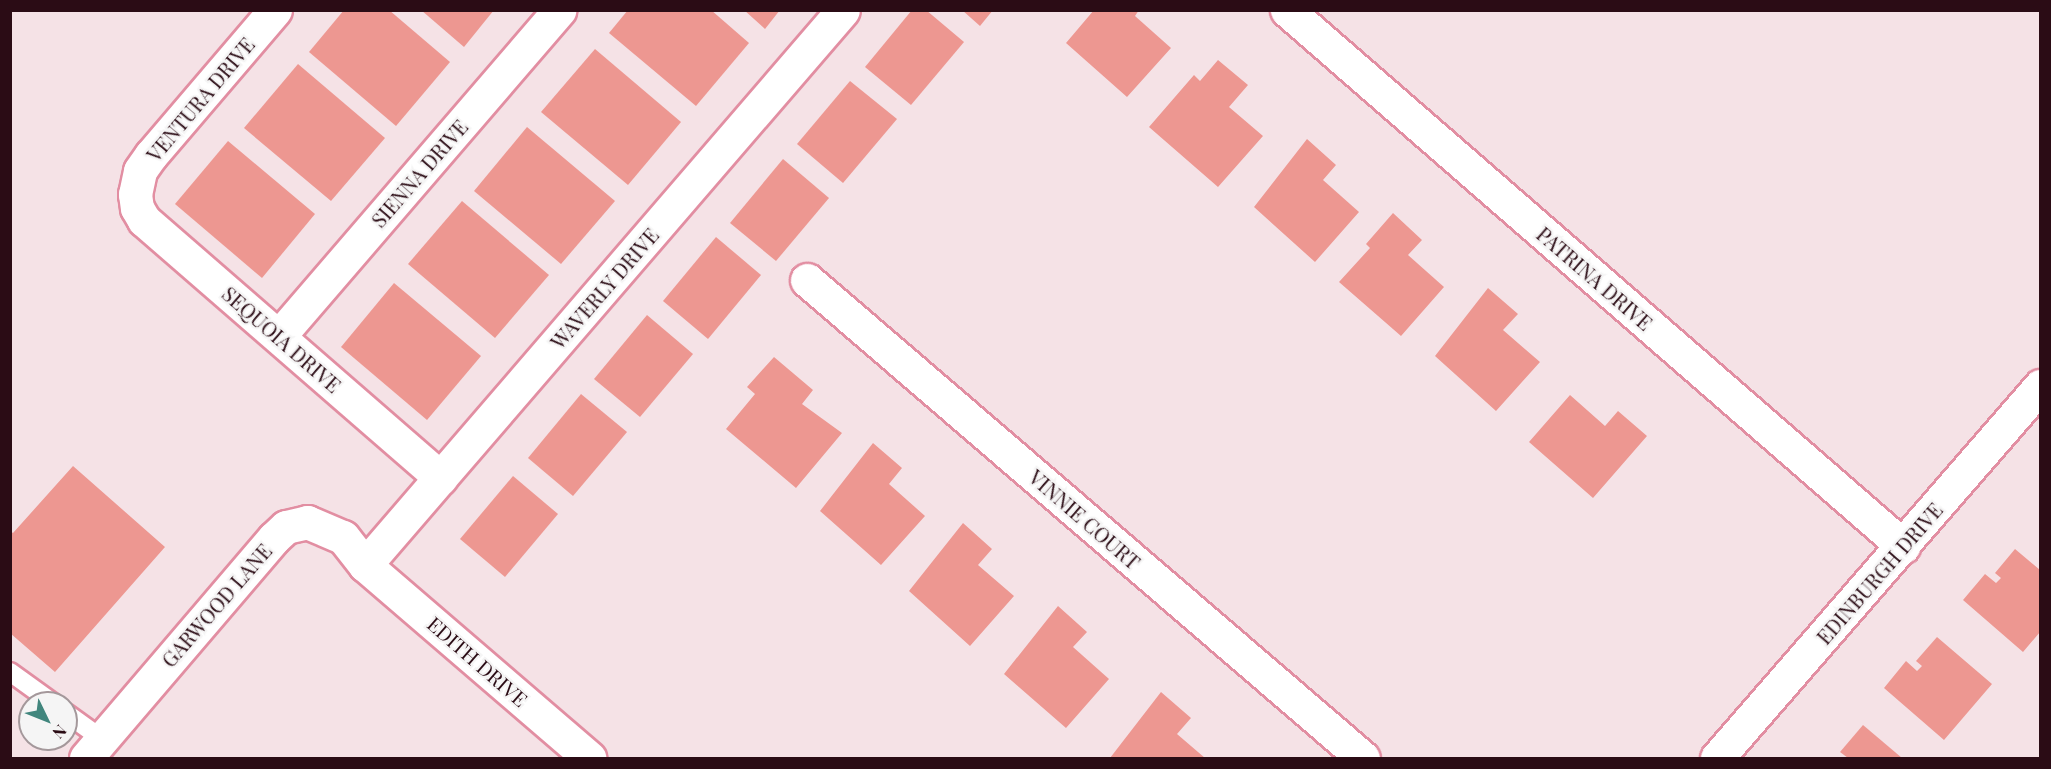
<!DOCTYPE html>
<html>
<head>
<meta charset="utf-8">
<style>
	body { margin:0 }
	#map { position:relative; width:2051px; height:769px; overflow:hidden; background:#f5e2e6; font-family:"Playfair Display",serif }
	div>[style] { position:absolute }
	.building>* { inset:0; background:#ed9791 }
	.roads { filter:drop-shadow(2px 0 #e28ea2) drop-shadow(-2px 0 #e28ea2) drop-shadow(0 2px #e28ea2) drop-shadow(0 -2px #e28ea2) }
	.lane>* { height:18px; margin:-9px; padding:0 9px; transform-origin:9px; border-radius:9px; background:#fff }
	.street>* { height:33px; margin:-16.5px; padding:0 16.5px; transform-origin:16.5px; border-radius:16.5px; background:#fff }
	span { translate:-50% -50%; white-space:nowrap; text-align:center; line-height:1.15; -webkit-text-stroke:4.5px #f5f5f5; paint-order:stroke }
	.street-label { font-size:20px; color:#2b0c15 }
	.frame { position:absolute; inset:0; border:12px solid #2b0c15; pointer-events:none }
	.north { position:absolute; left:18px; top:691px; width:60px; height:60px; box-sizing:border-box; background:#f5f5f5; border:2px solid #a4989b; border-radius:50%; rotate:133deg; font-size:16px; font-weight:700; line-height:24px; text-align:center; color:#2b0c15 }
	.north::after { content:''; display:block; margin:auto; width:21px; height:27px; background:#41867d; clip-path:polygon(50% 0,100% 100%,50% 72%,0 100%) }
</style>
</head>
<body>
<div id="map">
	<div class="building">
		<div style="clip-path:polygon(344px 10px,389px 10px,450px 62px,396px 126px,309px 52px)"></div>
		<div style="clip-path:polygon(421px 10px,494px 10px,464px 47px)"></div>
		<div style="clip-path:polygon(628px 10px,711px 10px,749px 43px,696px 106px,609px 33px)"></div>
		<div style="clip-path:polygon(744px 10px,780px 10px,765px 29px)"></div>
		<div style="clip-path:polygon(912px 10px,926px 10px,964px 42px,911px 105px,865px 67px)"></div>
		<div style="clip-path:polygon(962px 10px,993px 10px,980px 26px)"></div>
		<div style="clip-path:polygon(1094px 10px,1139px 10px,1135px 16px,1171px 48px,1127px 97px,1066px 43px)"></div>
		<div style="clip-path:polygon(595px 49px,681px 122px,628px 185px,541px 112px)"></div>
		<div style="clip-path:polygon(1218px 60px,1248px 85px,1229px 107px,1263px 136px,1218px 187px,1149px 127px,1194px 75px,1200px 81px)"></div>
		<div style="clip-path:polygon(298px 64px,385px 138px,331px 201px,244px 128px)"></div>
		<div style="clip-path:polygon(850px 81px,897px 119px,843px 183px,797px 144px)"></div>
		<div style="clip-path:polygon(527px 127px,615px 201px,561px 264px,474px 191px)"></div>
		<div style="clip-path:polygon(1307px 139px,1336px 165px,1323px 180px,1359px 212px,1315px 262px,1254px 207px)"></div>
		<div style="clip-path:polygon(228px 141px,315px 214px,262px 278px,175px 204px)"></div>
		<div style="clip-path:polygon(783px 159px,829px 198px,776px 261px,730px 223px)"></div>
		<div style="clip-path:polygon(462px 201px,549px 275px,495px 338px,408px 264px)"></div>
		<div style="clip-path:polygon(1393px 213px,1422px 240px,1408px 255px,1444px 287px,1401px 336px,1339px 282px,1370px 248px,1366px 244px)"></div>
		<div style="clip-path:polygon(716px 237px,761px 275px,708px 339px,663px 301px)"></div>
		<div style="clip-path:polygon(394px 283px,481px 356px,427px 420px,341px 347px)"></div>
		<div style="clip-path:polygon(1488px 288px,1518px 314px,1503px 330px,1540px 362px,1496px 411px,1435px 356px)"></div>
		<div style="clip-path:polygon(647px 315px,693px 354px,640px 417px,594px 379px)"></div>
		<div style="clip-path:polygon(774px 357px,813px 390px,802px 404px,842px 433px,796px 488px,726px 429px,755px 394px,747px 387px)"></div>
		<div style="clip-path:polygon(581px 394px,627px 432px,573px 496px,528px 458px)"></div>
		<div style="clip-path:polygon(1570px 395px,1605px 426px,1618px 411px,1647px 436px,1593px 498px,1529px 442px)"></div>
		<div style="clip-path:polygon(873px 443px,902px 468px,889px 484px,925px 516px,881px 565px,820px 511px)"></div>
		<div style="clip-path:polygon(73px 466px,165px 547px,55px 672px,10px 633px,10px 531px,13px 533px)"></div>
		<div style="clip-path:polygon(513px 476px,558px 514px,505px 577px,460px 539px)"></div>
		<div style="clip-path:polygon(963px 523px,992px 549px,978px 565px,1014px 596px,970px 646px,909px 591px)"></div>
		<div style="clip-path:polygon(2015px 549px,2040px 570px,2040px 632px,2023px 652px,1963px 600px,1985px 574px,1996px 583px,2001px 578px,1995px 573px)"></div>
		<div style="clip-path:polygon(1058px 606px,1087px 632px,1073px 647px,1109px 679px,1066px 728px,1004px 674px)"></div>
		<div style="clip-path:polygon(1937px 637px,1992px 684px,1944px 740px,1884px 688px,1906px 661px,1917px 671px,1922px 666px,1916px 661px)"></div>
		<div style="clip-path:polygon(1161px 692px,1191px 718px,1177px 734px,1205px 758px,1110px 758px)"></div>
		<div style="clip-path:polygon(1863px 725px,1902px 758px,1848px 758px,1840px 752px)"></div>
	</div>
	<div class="roads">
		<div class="lane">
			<div style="left:10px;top:672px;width:53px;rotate:35.8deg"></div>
			<div style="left:66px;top:713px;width:44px;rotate:35.8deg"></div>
		</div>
		<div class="street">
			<div style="left:275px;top:10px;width:191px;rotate:130.5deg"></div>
			<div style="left:151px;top:155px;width:19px;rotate:125deg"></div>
			<div style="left:140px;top:171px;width:24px;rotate:102deg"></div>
			<div style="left:135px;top:194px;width:14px;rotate:82deg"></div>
			<div style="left:137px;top:208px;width:14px;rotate:60deg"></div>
			<div style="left:144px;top:220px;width:393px;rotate:41deg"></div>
			<div style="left:1287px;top:10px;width:817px;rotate:41.03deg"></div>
			<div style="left:807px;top:280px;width:733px;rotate:40.69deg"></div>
			<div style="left:279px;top:336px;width:430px;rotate:-49.3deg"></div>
			<div style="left:365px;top:565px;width:732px;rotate:-49.26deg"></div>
			<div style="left:86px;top:758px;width:289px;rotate:-49.5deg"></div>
			<div style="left:274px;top:538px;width:16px;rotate:-43deg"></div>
			<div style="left:286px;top:527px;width:22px;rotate:-13deg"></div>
			<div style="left:307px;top:522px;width:39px;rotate:23deg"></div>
			<div style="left:343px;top:537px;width:36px;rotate:52deg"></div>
			<div style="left:365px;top:565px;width:296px;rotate:40.7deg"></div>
			<div style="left:1717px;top:758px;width:493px;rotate:-49deg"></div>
		</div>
	</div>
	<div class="street-label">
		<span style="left:200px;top:99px;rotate:-50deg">VENTURA DRIVE</span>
		<span style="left:419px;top:173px;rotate:-49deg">SIENNA DRIVE</span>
		<span style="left:1595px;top:278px;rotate:41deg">PATRINA DRIVE</span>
		<span style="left:604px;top:288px;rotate:-49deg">WAVERLY DRIVE</span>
		<span style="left:282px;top:339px;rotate:41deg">SEQUOIA DRIVE</span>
		<span style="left:1085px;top:519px;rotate:41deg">VINNIE COURT</span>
		<span style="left:1879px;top:573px;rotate:-49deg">EDINBURGH DRIVE</span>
		<span style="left:216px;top:605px;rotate:-49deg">GARWOOD LANE</span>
		<span style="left:478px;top:661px;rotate:41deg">EDITH DRIVE</span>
	</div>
	<div class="frame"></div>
	<div class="north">N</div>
</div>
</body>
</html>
